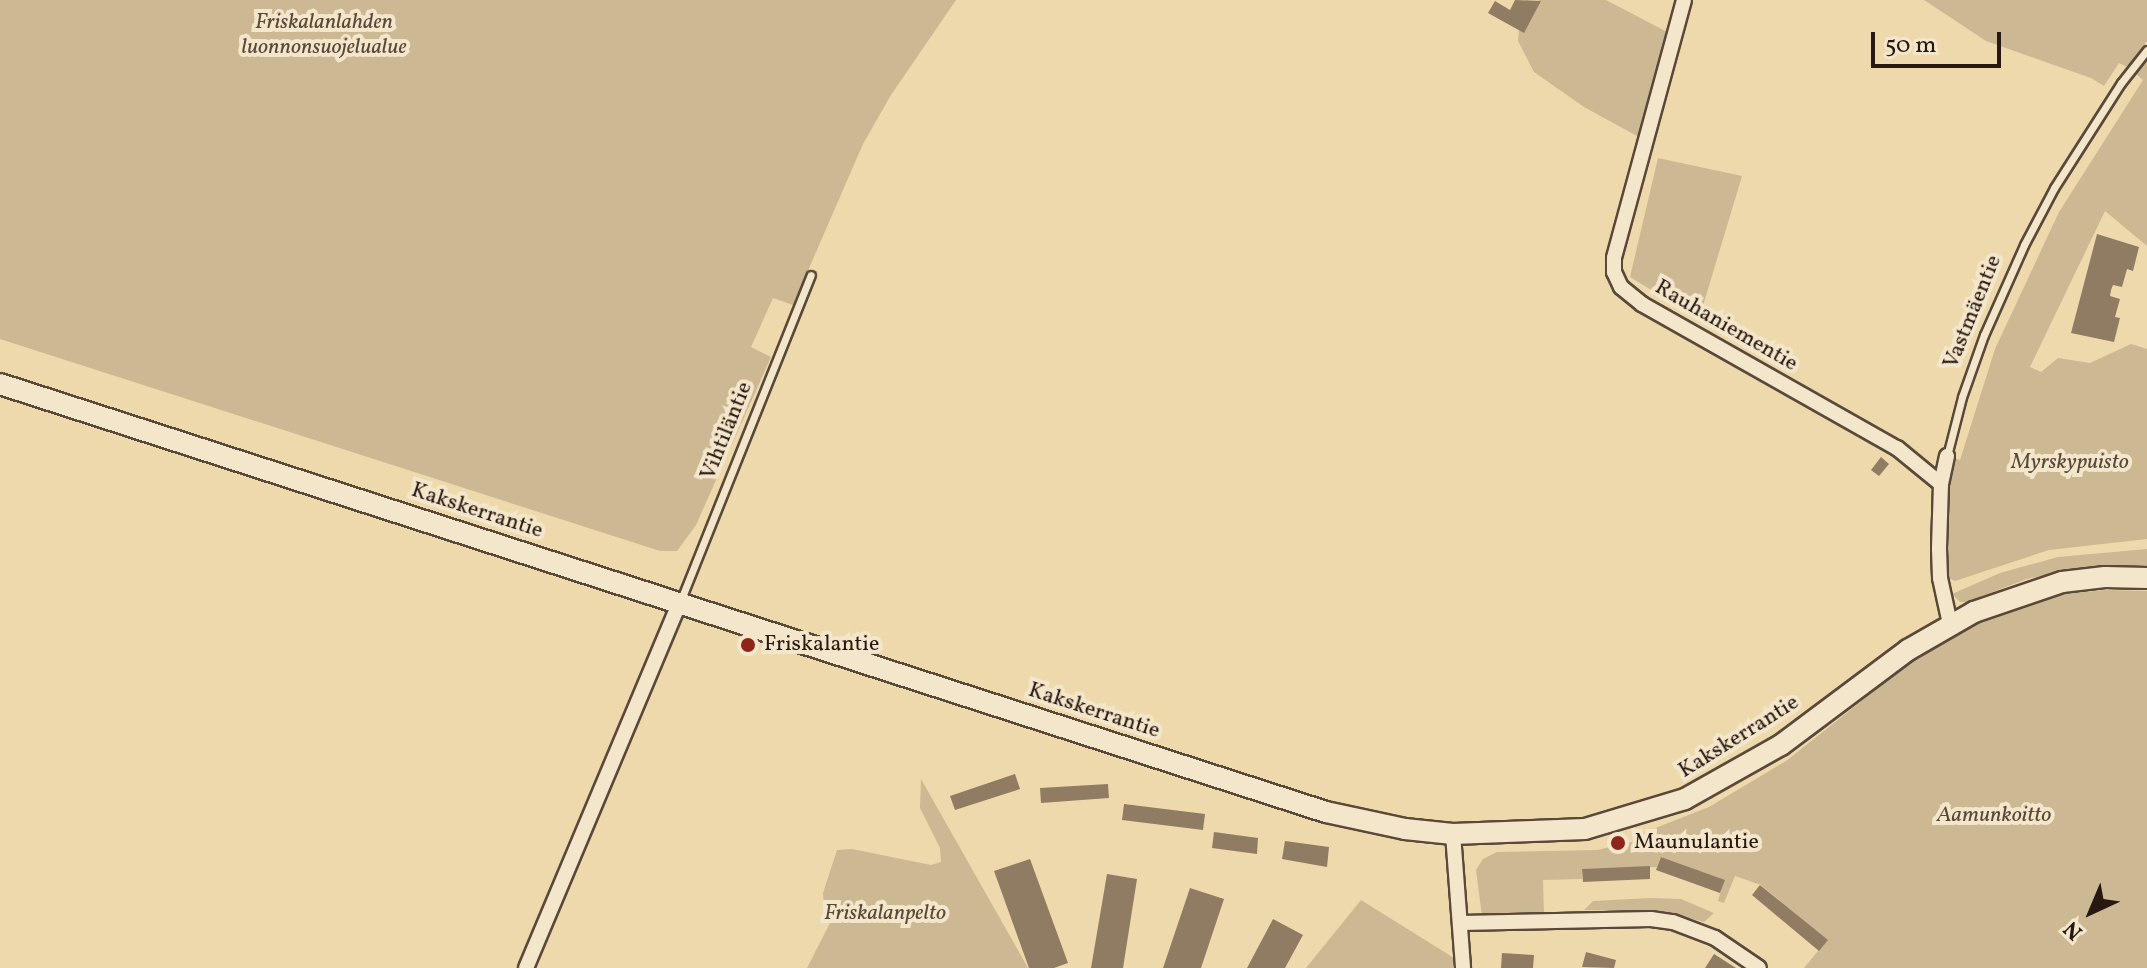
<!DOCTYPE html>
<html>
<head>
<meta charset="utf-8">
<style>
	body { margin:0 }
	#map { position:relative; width:2147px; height:968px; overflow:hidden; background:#eed9ad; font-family:Vollkorn,serif }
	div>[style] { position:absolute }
	.green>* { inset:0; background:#ccb893 }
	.building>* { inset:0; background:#8f7c63 }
	.roads { filter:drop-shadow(2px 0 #5a4839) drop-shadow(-2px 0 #5a4839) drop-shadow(0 2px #5a4839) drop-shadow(0 -2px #5a4839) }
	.lane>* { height:7px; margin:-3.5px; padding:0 3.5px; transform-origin:3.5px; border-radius:3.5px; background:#f4e6ca }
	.street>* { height:14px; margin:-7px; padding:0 7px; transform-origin:7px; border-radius:7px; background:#f4e6ca }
	.secondary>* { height:20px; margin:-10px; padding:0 10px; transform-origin:10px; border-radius:10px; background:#f4e6ca }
	.dots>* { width:22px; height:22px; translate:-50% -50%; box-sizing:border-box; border:4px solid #f4e6ca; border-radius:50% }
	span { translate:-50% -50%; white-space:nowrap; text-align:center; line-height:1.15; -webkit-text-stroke:8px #f4e6ca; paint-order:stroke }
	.park-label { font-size:22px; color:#594839; font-style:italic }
	.street-label { font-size:22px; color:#281812 }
	.poi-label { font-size:22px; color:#281812 }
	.left { translate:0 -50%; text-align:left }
	.north { position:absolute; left:2051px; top:872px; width:80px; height:80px; -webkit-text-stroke:6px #f4e6ca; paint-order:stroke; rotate:224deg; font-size:22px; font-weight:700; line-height:32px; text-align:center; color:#281812 }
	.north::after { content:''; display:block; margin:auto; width:28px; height:36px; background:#281812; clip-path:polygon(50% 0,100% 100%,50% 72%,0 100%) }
	.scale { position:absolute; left:1871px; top:32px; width:130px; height:36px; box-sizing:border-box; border:4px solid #281812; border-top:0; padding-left:10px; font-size:24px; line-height:28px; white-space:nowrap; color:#281812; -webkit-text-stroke:6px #f4e6ca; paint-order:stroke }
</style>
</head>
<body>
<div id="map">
	<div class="green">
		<div style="clip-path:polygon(0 0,956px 0,891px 95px,863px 144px,793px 305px,773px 298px,751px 347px,771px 357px,696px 525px,677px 551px,660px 551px,0 339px)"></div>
		<div style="clip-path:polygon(1539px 0,1606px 0,1671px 34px,1643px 131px,1637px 136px,1584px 107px,1534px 72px,1518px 41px,1519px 30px,1524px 32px)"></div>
		<div style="clip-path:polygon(1924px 0,2147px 0,2147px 41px,2127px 67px,2119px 63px,2104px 86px,2091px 78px,1986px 41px)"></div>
		<div style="clip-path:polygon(2147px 57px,2147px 246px,2105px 211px,2030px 367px,2041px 372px,2058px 358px,2090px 363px,2131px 344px,2147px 349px,2147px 539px,2049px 550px,1955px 581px,1948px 578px,1944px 531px,1953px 458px,1960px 460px,1995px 349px,2059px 212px,2143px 80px,2135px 73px)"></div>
		<div style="clip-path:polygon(1658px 158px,1742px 176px,1699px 319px,1630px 277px)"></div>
		<div style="clip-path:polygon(2147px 549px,2147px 566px,2074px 569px,2027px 579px,1966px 602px,1960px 602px,1952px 594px,2000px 573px,2058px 557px)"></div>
		<div style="clip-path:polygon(2106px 590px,2147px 591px,2147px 968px,1804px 968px,1827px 940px,1761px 885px,1735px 876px,1724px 903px,1718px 901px,1724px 880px,1661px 857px,1657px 867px,1582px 869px,1582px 879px,1543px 880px,1544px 914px,1482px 916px,1476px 870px,1483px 859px,1497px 852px,1597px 850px,1641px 840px,1640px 834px,1709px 807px,1786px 761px,1921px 654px,1958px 631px,2052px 595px)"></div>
		<div style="clip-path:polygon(921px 779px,1028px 968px,807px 968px,831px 921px,824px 908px,823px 893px,837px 850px,852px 849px,931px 865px,941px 862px,940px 848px,920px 808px)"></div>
		<div style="clip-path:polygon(1650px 898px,1681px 899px,1714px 913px,1704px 922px,1667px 912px,1584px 910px,1593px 901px)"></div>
		<div style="clip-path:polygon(1361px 900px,1454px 958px,1453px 968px,1306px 968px)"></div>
	</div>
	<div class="building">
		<div style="clip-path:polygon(1515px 0,1541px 1px,1524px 33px,1488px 13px,1495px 1px,1510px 10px)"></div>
		<div style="clip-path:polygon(2097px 234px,2139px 247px,2133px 271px,2127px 269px,2122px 287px,2113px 285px,2111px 290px,2110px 296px,2120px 299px,2115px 317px,2120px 318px,2114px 342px,2071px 333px)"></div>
		<div style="clip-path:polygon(1881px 457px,1889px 464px,1879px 476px,1871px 470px)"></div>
		<div style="clip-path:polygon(1015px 774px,1020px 789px,955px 810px,950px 796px)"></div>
		<div style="clip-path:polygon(1108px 784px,1109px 798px,1041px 803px,1040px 788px)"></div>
		<div style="clip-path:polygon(1124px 804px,1205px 814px,1203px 830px,1122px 820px)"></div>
		<div style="clip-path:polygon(1214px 832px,1258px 838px,1257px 854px,1212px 848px)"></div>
		<div style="clip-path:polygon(1285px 841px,1329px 847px,1327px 867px,1282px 859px)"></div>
		<div style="clip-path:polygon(1661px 857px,1725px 880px,1720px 893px,1656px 870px)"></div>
		<div style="clip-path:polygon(1030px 859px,1068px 963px,1054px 968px,1029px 968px,994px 871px)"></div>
		<div style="clip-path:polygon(1650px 866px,1650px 879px,1583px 882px,1582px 869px)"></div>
		<div style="clip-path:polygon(1107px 874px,1137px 879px,1123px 968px,1091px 968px)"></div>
		<div style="clip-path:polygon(1760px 885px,1828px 940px,1819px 951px,1752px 895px)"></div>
		<div style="clip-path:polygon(1190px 888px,1224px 899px,1201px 968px,1163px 968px)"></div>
		<div style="clip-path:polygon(1273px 919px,1303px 935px,1285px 968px,1247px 968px)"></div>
		<div style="clip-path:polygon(1586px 952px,1616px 960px,1614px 968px,1582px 967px)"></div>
		<div style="clip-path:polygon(1502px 953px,1534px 955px,1533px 968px,1501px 968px)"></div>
		<div style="clip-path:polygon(1714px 954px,1736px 968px,1705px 968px)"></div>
	</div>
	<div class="roads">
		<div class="lane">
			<div style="left:1947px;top:456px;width:61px;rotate:-75.7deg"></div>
			<div style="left:1962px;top:397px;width:66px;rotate:-70.5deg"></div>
			<div style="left:1984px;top:335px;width:98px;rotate:-66deg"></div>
			<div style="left:2024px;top:245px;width:64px;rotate:-62.2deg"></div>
			<div style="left:2054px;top:188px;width:125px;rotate:-57.5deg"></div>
			<div style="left:2121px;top:83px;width:42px;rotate:-51.8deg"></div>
			<div style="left:680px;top:602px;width:352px;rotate:-68.2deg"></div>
		</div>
		<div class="street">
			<div style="left:1684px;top:0;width:267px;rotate:105.2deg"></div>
			<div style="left:1614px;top:258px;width:14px;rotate:90deg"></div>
			<div style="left:1614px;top:272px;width:17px;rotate:65deg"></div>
			<div style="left:1621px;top:287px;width:27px;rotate:39deg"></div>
			<div style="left:1642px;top:304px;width:293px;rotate:29.5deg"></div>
			<div style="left:1897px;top:448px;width:57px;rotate:39.3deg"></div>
			<div style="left:1947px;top:456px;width:29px;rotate:102deg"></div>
			<div style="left:1941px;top:484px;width:65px;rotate:91.8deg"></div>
			<div style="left:1939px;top:549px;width:29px;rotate:88deg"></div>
			<div style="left:1940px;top:578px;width:47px;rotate:77.7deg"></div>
			<div style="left:1453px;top:834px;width:134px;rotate:85.7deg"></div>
			<div style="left:1461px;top:923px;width:190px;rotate:-1.2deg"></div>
			<div style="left:1651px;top:919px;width:22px;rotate:8deg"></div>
			<div style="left:1673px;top:922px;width:45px;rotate:20.9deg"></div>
			<div style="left:1715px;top:938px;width:53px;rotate:34.3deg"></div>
			<div style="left:526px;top:968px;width:397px;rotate:-67.2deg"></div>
		</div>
		<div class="secondary">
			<div style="left:0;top:384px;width:1393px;rotate:17.89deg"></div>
			<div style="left:1326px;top:812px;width:81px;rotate:12.1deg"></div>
			<div style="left:1405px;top:829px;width:48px;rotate:5.9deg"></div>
			<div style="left:1453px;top:834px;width:132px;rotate:-2.2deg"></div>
			<div style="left:1585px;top:829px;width:104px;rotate:-16.7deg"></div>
			<div style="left:1685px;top:799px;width:110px;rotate:-29.4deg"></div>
			<div style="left:1781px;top:745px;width:159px;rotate:-36.8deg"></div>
			<div style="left:1908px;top:650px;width:76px;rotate:-29.9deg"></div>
			<div style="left:1974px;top:612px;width:93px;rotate:-18.8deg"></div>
			<div style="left:2062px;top:582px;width:43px;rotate:-6.6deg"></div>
			<div style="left:2105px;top:577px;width:42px;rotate:1.4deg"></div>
		</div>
	</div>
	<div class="dots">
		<div style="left:748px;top:645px;background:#8f2418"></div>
		<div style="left:1618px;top:843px;background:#8f2418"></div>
	</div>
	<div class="park-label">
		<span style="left:324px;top:35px">Friskalanlahden<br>luonnonsuojelualue</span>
		<span style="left:2070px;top:463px">Myrskypuisto</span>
		<span style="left:1994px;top:816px">Aamunkoitto</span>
		<span style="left:885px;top:914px">Friskalanpelto</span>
	</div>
	<div class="street-label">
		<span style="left:1973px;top:312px;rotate:-68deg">Vastmäentie</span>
		<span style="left:1726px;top:326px;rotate:30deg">Rauhaniementie</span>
		<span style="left:727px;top:431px;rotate:-68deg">Vihtiläntie</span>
		<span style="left:477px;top:511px;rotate:18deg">Kakskerrantie</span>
		<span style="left:1094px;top:711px;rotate:18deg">Kakskerrantie</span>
		<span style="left:1739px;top:737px;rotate:-32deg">Kakskerrantie</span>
	</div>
	<div class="poi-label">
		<span class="left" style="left:764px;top:645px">Friskalantie</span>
		<span class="left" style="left:1634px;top:843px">Maunulantie</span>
	</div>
	<div class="north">N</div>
	<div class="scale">50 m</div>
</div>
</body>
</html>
